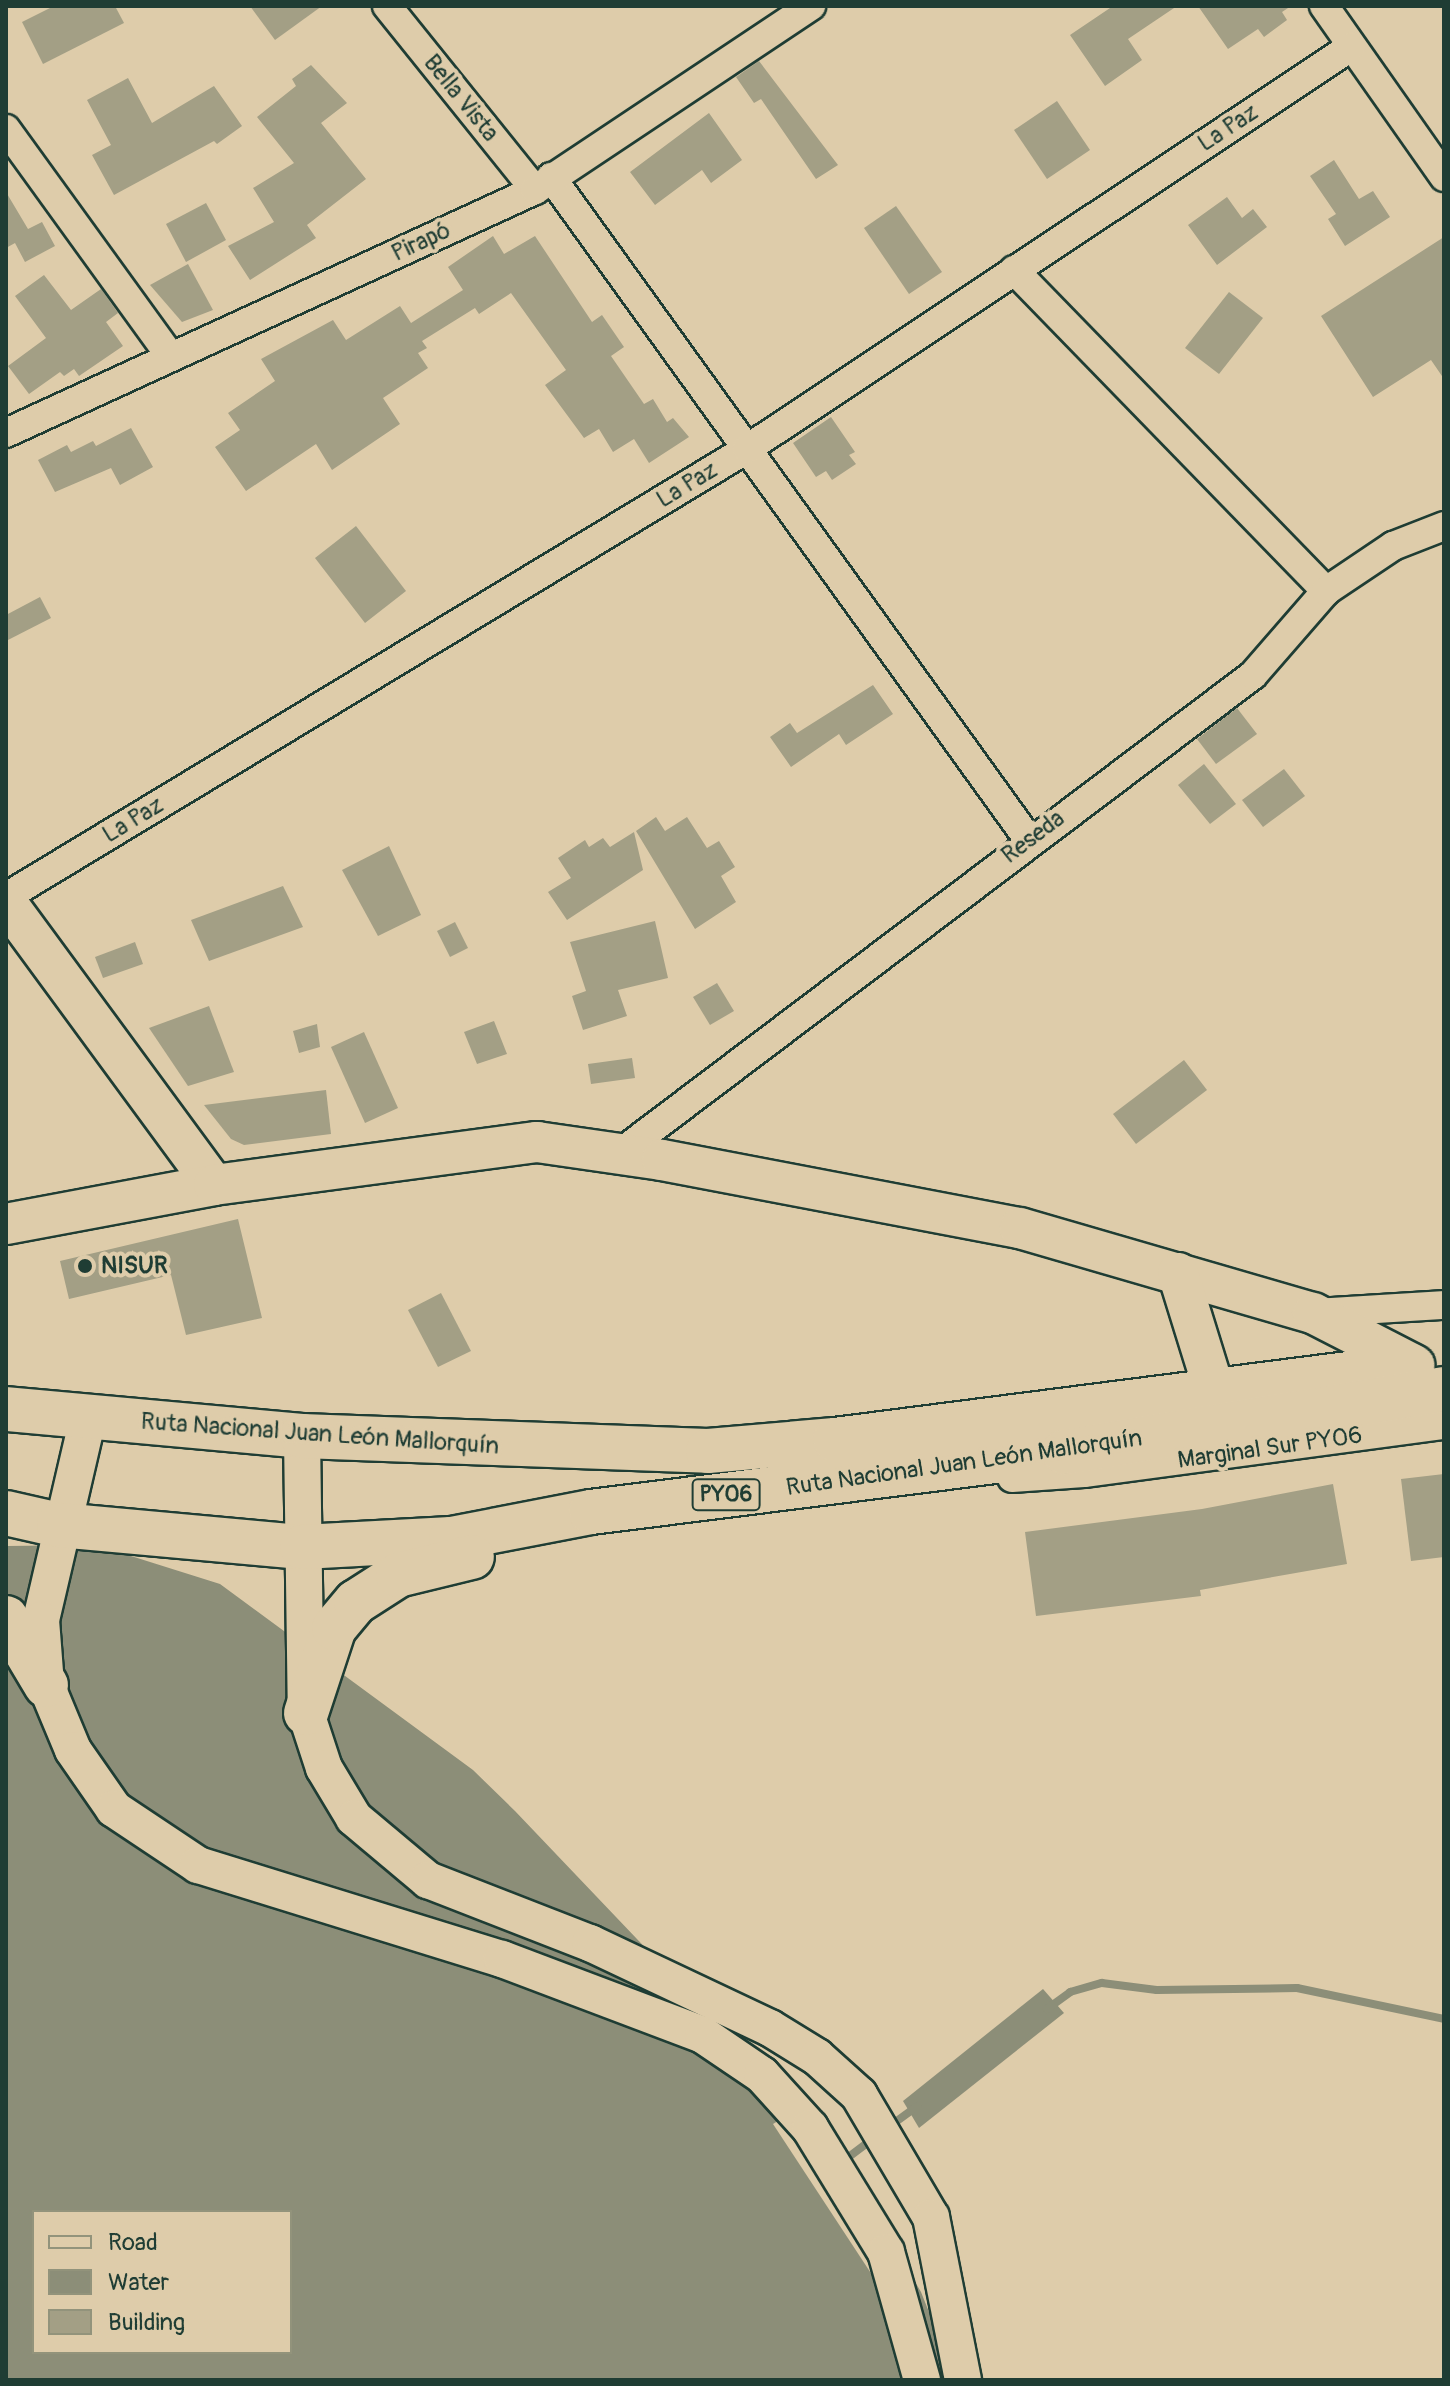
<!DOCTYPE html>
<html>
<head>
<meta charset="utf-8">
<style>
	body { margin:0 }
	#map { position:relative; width:1450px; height:2386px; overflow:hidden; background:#deccaa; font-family:Pangolin,sans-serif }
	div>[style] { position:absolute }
	.water>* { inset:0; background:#8c8e78 }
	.pier>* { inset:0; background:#deccaa }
	.stream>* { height:8px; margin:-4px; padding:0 4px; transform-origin:4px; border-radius:4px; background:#8c8e78 }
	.building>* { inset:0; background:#a39f85 }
	.roads { filter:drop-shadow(2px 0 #1f3d34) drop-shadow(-2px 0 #1f3d34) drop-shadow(0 2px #1f3d34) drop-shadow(0 -2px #1f3d34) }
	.minor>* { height:28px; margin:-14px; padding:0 14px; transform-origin:14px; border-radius:14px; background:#deccaa }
	.tertiary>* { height:36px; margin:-18px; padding:0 18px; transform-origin:18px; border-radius:18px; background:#deccaa }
	.secondary>* { height:40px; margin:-20px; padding:0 20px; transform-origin:20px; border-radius:20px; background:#deccaa }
	.trunk>* { height:44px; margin:-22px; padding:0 22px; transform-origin:22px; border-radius:22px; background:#deccaa }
	.dots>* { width:22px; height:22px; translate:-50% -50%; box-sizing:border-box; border:4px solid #deccaa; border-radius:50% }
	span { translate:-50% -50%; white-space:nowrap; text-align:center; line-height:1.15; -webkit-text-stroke:8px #deccaa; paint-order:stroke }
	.shield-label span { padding:2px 6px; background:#deccaa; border:2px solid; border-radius:6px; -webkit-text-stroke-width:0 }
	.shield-label { font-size:22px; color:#1f3d34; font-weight:700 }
	.street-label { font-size:24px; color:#1f3d34 }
	.poi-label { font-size:24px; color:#1f3d34; font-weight:700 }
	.left { translate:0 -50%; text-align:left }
	.frame { position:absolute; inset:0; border:8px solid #1f3d34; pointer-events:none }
	.legend { position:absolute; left:32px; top:2210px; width:260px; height:144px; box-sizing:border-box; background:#deccaa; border:2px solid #92937b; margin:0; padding:10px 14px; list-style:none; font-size:24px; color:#1f3d34 }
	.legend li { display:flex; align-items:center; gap:16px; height:40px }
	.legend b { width:40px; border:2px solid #92937b }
</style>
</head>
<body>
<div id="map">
	<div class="water">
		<div style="clip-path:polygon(evenodd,96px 1545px,220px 1584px,473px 1770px,515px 1811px,838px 2150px,921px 2292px,956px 2380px,6px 2380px,6px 1546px,96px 1545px,34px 2212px,290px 2212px,290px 2352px,34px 2352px,34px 2212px)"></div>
		<div style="clip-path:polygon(1043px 1989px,1064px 2013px,919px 2128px,903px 2101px)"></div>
	</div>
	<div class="pier">
		<div style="clip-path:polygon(802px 2106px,841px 2147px,909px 2264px,878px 2284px,773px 2124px)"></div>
	</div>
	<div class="stream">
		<div style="left:1047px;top:2009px;width:29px;rotate:-36deg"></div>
		<div style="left:1070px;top:1992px;width:33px;rotate:-16deg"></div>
		<div style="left:1102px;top:1983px;width:55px;rotate:7.3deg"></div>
		<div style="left:1157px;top:1990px;width:140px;rotate:-0.8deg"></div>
		<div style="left:1297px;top:1988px;width:150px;rotate:11.9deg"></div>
		<div style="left:890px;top:2126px;width:34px;rotate:-36deg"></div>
		<div style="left:842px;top:2162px;width:39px;rotate:-37deg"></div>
	</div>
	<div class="building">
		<div style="clip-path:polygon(54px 6px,115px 6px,124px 23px,43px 64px,22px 22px)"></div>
		<div style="clip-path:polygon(250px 6px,322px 6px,275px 40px)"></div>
		<div style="clip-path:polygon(1113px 6px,1177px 6px,1128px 39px,1142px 60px,1105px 86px,1070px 35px)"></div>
		<div style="clip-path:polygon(1198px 6px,1291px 6px,1282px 12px,1287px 20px,1264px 37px,1258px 29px,1228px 49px)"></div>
		<div style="clip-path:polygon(759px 61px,838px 165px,816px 179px,761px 99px,754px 103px,736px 77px)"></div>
		<div style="clip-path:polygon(311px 65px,347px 103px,321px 123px,366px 179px,307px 225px,316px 238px,250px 280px,228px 246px,274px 222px,253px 188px,294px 163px,257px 117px,296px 86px,292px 79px)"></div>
		<div style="clip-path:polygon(128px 78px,152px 123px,214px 86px,242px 126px,217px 144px,214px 141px,114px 195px,92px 155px,111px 145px,87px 100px)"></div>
		<div style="clip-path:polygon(1057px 101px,1090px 150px,1047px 179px,1014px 130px)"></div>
		<div style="clip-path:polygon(709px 113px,742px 160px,711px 183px,702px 170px,655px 205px,630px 172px)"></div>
		<div style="clip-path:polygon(1334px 160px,1359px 199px,1373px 191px,1390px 217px,1345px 246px,1328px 219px,1336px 214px,1310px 176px)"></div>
		<div style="clip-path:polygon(6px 192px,28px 229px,42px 222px,55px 246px,25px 262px,15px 243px,6px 248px)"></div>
		<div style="clip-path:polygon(1227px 197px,1242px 218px,1253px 209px,1267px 227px,1217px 265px,1188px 225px)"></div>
		<div style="clip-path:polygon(206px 203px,226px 240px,186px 262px,166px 224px)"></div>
		<div style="clip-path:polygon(896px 206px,942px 272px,909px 294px,864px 228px)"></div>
		<div style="clip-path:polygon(493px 236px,504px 254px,535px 236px,592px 322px,602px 315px,624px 347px,611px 356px,644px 404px,653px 399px,667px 422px,673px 418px,689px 437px,649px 463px,634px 439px,613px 452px,599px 429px,584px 438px,545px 385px,566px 370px,511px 293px,479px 314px,475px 308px,422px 341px,427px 348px,418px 353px,428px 368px,383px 398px,400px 424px,332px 470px,316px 444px,246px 491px,215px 447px,240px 430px,228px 413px,275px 381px,261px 359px,333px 320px,346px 340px,400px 306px,411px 323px,463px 290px,448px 267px)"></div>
		<div style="clip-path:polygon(1444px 237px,1444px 379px,1431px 360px,1373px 397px,1321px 316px)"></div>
		<div style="clip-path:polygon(188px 264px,213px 310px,182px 322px,150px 285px)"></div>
		<div style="clip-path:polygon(44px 275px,71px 310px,101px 289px,118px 313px,106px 322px,123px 346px,79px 376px,74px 369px,64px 376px,60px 372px,29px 394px,8px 366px,46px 338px,15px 296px)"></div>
		<div style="clip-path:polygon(1229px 292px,1263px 318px,1219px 374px,1185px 348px)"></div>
		<div style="clip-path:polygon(831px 417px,855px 452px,849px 455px,856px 464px,832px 480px,826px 471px,816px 477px,793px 443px)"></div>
		<div style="clip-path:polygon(131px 428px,153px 467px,120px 485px,111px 468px,55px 492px,38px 460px,67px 445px,71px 452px,93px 441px,96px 446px)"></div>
		<div style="clip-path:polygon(356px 526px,406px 591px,365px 623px,315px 558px)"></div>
		<div style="clip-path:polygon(40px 597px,51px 618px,6px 641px,6px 615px)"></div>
		<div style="clip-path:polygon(873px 685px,893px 714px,846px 745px,839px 734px,791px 767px,770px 737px,790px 723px,797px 733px)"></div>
		<div style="clip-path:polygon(1237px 708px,1257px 734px,1216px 764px,1197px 739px)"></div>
		<div style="clip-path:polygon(1204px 764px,1236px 804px,1210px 824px,1178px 785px)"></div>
		<div style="clip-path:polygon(1284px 769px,1305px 796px,1263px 827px,1242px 800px)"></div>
		<div style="clip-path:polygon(656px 817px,665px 831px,687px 817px,707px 848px,719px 841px,735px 867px,721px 876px,736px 902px,695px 929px,636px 831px)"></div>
		<div style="clip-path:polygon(634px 832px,643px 870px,567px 920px,548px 892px,571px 878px,558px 858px,585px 840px,589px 847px,603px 838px,610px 847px)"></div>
		<div style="clip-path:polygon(389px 846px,421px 915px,378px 936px,342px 870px)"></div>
		<div style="clip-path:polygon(283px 886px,303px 927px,209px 961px,191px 920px)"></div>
		<div style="clip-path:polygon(655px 921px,668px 978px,618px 990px,627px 1016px,583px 1030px,572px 996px,586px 991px,570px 942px)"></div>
		<div style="clip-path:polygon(455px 922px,468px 948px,450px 957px,437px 931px)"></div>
		<div style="clip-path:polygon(135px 942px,143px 964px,103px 978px,95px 957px)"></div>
		<div style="clip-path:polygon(717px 983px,734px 1011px,710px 1025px,693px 997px)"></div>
		<div style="clip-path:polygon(209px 1006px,234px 1072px,188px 1086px,149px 1028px)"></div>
		<div style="clip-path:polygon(494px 1021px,507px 1054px,477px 1064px,464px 1032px)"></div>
		<div style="clip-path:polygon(317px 1024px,320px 1047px,299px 1053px,293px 1031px)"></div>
		<div style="clip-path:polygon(364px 1032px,398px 1108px,365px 1123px,331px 1047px)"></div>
		<div style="clip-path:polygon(632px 1058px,635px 1078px,591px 1084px,588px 1064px)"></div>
		<div style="clip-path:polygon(1184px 1060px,1207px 1090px,1136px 1144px,1113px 1114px)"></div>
		<div style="clip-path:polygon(326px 1090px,331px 1134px,244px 1145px,231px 1139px,204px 1105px)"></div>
		<div style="clip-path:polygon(238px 1219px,262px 1318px,186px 1335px,171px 1275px,69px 1299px,60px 1261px)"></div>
		<div style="clip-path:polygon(441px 1293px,471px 1351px,438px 1367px,408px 1310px)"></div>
		<div style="clip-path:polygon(1444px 1474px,1444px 1557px,1411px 1561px,1401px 1479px)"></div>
		<div style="clip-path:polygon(1333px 1484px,1347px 1564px,1200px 1590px,1201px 1596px,1036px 1616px,1025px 1532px,1202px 1509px)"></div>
	</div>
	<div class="roads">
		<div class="minor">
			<div style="left:387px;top:6px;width:236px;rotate:51.2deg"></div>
			<div style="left:1324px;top:6px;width:209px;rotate:54.9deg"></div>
			<div style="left:6px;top:129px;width:281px;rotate:54.1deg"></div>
			<div style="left:551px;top:177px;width:817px;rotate:54.21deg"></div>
			<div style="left:1014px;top:270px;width:448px;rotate:45.8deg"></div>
			<div style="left:6px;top:433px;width:582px;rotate:-24.67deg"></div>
			<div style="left:535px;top:190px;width:332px;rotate:-33.7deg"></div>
			<div style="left:6px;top:897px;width:866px;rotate:-31.16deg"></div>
			<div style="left:747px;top:449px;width:726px;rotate:-33.65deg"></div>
			<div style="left:620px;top:1153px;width:793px;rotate:-37.06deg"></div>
			<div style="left:1253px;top:675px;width:111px;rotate:-49deg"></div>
			<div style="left:1326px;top:591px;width:81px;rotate:-33.9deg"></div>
			<div style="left:1393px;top:546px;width:55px;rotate:-21.4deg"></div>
			<div style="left:1313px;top:1313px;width:131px;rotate:-3.5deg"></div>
			<div style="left:1012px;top:1478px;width:72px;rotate:-4deg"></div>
			<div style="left:1084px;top:1473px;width:363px;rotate:-7.6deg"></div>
		</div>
		<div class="tertiary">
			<div style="left:88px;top:1418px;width:207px;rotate:103.1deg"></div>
			<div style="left:41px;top:1620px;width:65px;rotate:85.6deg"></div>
			<div style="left:46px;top:1685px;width:70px;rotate:67.4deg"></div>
			<div style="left:73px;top:1750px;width:72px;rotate:55.2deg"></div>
			<div style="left:114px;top:1809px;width:101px;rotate:33.7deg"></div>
			<div style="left:198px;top:1865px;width:318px;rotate:17.2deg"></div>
			<div style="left:502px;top:1959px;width:215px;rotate:20.7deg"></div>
			<div style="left:703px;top:2035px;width:71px;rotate:34.1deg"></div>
			<div style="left:762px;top:2075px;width:72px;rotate:47.8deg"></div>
			<div style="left:810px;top:2128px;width:145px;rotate:58.5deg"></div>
			<div style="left:886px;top:2252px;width:133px;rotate:74.3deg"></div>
			<div style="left:302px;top:1436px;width:277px;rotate:89.2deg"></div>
			<div style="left:306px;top:1713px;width:58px;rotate:71.9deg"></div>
			<div style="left:324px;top:1768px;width:58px;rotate:59deg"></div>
			<div style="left:354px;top:1818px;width:97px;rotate:40deg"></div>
			<div style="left:428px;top:1880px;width:174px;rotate:21.3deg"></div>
			<div style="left:590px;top:1943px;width:199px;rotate:25.3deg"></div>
			<div style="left:770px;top:2028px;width:55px;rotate:31.7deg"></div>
			<div style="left:817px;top:2057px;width:57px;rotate:42.1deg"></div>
			<div style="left:859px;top:2095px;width:142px;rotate:59.5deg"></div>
			<div style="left:931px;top:2217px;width:166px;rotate:78.9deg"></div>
		</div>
		<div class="secondary">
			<div style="left:6px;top:902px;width:351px;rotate:53.7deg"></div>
			<div style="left:6px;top:1224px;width:212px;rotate:-10.6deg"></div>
			<div style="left:214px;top:1185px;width:326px;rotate:-7.6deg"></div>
			<div style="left:537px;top:1142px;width:126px;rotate:8.2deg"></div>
			<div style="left:662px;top:1160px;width:364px;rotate:10.8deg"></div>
			<div style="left:1020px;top:1228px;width:305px;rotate:16.2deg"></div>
			<div style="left:1313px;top:1313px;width:114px;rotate:27.2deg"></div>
			<div style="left:1178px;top:1273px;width:121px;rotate:72.8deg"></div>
			<div style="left:1214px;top:1389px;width:35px;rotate:63deg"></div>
		</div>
		<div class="trunk">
			<div style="left:6px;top:1409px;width:297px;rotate:5.2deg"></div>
			<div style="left:302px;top:1436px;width:406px;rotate:2.1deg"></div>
			<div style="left:708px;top:1451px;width:127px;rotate:-5deg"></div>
			<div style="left:835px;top:1440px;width:580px;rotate:-7.33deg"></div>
			<div style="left:6px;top:1513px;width:54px;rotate:12.8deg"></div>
			<div style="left:59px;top:1525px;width:244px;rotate:5.2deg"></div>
			<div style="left:302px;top:1547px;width:149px;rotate:-3.1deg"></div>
			<div style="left:451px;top:1539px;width:143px;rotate:-10.9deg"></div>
			<div style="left:591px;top:1512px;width:477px;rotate:-7.2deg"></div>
			<div style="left:1064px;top:1452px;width:385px;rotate:-9.4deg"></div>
			<div style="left:6px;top:1618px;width:78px;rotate:59.2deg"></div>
			<div style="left:306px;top:1713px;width:89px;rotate:-71.8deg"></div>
			<div style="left:334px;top:1628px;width:34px;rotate:-50deg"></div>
			<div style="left:356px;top:1602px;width:50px;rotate:-32.7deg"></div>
			<div style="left:398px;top:1575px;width:76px;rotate:-13.7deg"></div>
		</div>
	</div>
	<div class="dots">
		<div style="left:85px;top:1266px;background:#1f3d34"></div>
	</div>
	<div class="shield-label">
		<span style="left:726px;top:1495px">PY06</span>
	</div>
	<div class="street-label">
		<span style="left:461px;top:98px;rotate:51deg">Bella Vista</span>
		<span style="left:1228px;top:128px;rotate:-33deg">La Paz</span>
		<span style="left:421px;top:242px;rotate:-25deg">Pirapó</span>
		<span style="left:687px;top:485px;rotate:-31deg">La Paz</span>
		<span style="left:133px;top:820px;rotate:-31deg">La Paz</span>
		<span style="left:1033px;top:837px;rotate:-37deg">Reseda</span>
		<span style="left:320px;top:1434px;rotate:4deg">Ruta Nacional Juan León Mallorquín</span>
		<span style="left:1270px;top:1448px;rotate:-8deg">Marginal Sur PY06</span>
		<span style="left:964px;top:1463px;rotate:-8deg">Ruta Nacional Juan León Mallorquín</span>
	</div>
	<div class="poi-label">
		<span class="left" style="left:101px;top:1266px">NISUR</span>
	</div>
	<div class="frame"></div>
	<ul class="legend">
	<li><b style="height:10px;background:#deccaa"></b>Road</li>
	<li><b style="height:22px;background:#8c8e78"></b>Water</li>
	<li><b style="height:22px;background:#a39f85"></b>Building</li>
	</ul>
</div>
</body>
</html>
